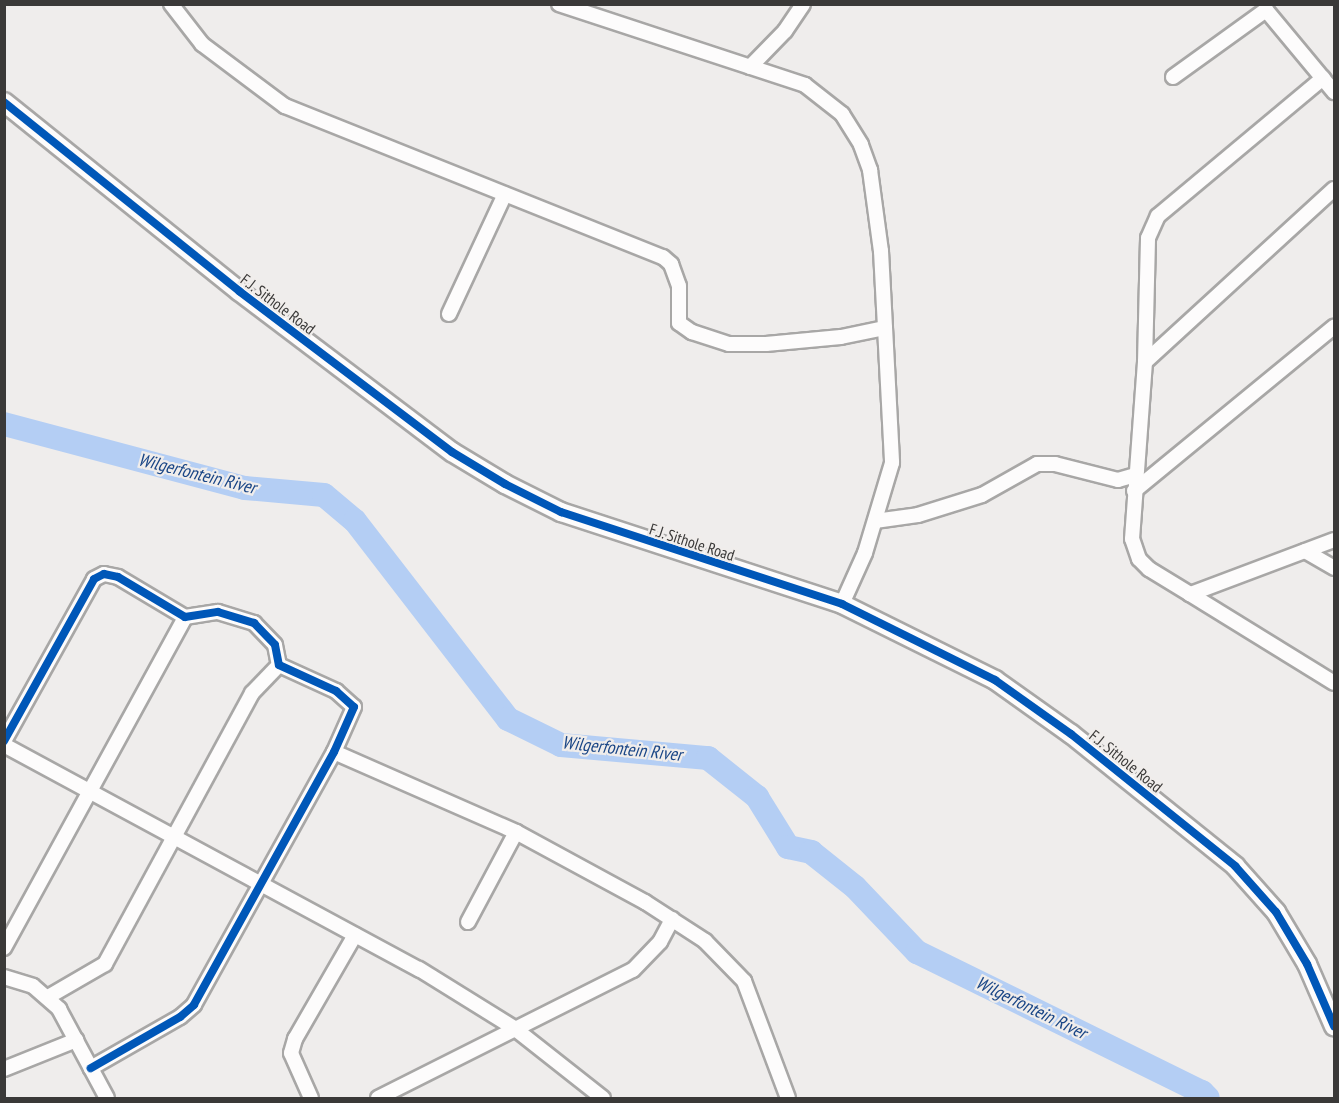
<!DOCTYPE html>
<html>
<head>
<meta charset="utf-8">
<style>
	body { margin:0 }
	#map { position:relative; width:1339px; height:1103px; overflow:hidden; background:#efedec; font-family:"PT Sans Narrow",sans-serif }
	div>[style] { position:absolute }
	.river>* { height:24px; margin:-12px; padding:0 12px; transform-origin:12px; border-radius:12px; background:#b4cef4 }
	.roads { filter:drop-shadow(2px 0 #a8a7a6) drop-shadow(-2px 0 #a8a7a6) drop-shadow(0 2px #a8a7a6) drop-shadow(0 -2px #a8a7a6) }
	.street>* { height:14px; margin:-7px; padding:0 7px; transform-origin:7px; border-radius:7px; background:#fdfcfc }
	.secondary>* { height:18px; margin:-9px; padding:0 9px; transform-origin:9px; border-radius:9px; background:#fdfcfc }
	.cycleway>* { height:8px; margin:-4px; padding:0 4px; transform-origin:4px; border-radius:4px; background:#0057b8 }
	span { translate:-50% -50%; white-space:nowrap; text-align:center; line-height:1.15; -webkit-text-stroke:4.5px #f0edeb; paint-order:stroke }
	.street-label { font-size:16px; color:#3a3938 }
	.water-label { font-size:18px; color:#1a4686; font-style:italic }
	.frame { position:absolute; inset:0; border:6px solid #3a3938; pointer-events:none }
</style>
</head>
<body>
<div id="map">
	<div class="river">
		<div style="left:4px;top:424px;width:249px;rotate:14.9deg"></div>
		<div style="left:245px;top:488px;width:79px;rotate:5.1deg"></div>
		<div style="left:324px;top:495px;width:40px;rotate:40deg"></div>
		<div style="left:355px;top:521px;width:250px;rotate:52.3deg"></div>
		<div style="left:508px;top:719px;width:59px;rotate:26.1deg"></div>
		<div style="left:561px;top:745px;width:148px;rotate:5.1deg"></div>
		<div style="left:708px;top:758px;width:63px;rotate:38.5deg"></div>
		<div style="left:757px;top:797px;width:59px;rotate:58.2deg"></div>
		<div style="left:788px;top:847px;width:24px;rotate:12deg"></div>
		<div style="left:811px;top:852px;width:56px;rotate:38.5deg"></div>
		<div style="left:855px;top:887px;width:90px;rotate:46.4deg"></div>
		<div style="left:917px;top:952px;width:318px;rotate:26.2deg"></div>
		<div style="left:1202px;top:1092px;width:8px;rotate:45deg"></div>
	</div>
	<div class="roads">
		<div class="street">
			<div style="left:171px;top:4px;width:51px;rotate:52.2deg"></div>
			<div style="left:202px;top:44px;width:104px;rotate:36.8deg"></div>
			<div style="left:285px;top:106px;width:407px;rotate:21.8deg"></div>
			<div style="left:663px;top:257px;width:11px;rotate:41deg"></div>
			<div style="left:671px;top:264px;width:23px;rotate:70deg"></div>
			<div style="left:679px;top:286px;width:37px;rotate:90deg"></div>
			<div style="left:679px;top:323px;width:16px;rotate:35deg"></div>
			<div style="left:692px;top:332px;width:39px;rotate:18deg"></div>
			<div style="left:729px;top:344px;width:37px"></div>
			<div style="left:766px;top:344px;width:75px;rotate:-5.3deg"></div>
			<div style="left:841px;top:337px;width:45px;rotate:-11.6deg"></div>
			<div style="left:559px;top:4px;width:259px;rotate:18.2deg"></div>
			<div style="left:805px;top:85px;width:47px;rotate:38.1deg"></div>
			<div style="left:842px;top:114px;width:36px;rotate:58deg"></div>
			<div style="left:861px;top:145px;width:27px;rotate:70deg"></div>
			<div style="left:870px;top:170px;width:82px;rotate:82.3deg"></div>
			<div style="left:881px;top:251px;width:212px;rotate:87deg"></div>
			<div style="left:892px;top:463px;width:94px;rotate:106.7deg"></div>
			<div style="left:865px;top:553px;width:56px;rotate:114.3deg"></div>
			<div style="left:750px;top:67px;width:50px;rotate:-45.8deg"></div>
			<div style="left:785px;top:31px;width:32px;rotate:-56deg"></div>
			<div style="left:1173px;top:77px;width:115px;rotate:-35.8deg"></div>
			<div style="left:1266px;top:10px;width:107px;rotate:50.3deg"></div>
			<div style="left:449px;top:314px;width:132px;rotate:-65deg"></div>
			<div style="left:1145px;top:362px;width:256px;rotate:-42.5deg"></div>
			<div style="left:1134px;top:491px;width:259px;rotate:-39.4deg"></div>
			<div style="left:875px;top:521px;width:43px;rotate:-7.9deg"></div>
			<div style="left:918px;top:515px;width:67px;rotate:-17.4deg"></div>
			<div style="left:982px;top:495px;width:63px;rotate:-29.4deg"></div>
			<div style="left:1037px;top:464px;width:18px"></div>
			<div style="left:1055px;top:464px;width:65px;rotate:14.3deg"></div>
			<div style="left:1118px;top:480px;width:18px;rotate:-16deg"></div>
			<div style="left:1334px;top:540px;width:154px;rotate:159.4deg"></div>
			<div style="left:1190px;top:594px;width:169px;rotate:31.7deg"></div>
			<div style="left:1305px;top:551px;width:34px;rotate:30deg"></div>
			<div style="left:1190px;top:594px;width:48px;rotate:-148.6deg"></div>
			<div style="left:1149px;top:569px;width:14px;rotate:-135deg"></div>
			<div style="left:1139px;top:559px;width:21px;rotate:-109deg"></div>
			<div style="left:1132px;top:539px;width:177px;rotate:-85.8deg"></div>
			<div style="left:1145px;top:362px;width:124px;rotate:-88.6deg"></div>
			<div style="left:1148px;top:238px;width:24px;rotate:-66deg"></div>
			<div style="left:1158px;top:216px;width:215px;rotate:-39.9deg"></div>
			<div style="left:4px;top:741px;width:185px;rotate:-60.9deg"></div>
			<div style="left:94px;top:579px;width:11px;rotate:-27deg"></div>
			<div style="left:104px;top:574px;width:14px;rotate:12deg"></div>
			<div style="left:118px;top:577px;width:78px;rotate:30.8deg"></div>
			<div style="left:185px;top:617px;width:33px;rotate:-9deg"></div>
			<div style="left:218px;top:612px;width:38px;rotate:17deg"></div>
			<div style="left:254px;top:623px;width:30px;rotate:46deg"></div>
			<div style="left:275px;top:645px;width:20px;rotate:79deg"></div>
			<div style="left:279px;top:665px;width:63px;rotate:24.5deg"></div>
			<div style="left:336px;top:691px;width:24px;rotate:42deg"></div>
			<div style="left:354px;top:707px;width:49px;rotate:114deg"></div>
			<div style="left:334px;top:752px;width:289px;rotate:119deg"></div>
			<div style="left:194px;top:1005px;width:18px;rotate:139deg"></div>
			<div style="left:180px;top:1017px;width:103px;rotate:150.2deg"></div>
			<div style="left:4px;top:745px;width:472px;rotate:28.4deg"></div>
			<div style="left:419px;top:969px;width:112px;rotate:31.8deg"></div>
			<div style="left:514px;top:1028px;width:113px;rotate:38.2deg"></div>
			<div style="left:334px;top:752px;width:199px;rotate:23.7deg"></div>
			<div style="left:516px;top:832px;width:147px;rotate:28.5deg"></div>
			<div style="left:645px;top:902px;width:72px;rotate:33deg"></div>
			<div style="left:705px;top:941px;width:56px;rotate:45.7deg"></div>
			<div style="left:744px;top:981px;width:125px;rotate:69.4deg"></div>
			<div style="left:468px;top:922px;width:102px;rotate:-61.9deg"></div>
			<div style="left:4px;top:948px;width:377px;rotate:-61.3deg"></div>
			<div style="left:4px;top:977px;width:30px;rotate:17deg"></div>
			<div style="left:33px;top:986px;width:35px;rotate:41deg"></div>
			<div style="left:59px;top:1009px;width:101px;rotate:61.7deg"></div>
			<div style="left:48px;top:997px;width:66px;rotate:-30.1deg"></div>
			<div style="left:105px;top:964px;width:308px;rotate:-61.5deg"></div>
			<div style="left:252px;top:693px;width:39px;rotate:-46deg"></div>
			<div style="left:4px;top:1069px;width:78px;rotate:-21.9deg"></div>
			<div style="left:311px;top:1098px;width:49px;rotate:-114deg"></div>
			<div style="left:291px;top:1053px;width:15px;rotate:-74deg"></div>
			<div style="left:295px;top:1039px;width:120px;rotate:-60deg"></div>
			<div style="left:378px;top:1098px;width:285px;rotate:-26.7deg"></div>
			<div style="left:633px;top:970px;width:39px;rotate:-46deg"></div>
			<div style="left:660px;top:942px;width:26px;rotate:-62deg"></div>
		</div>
		<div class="secondary">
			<div style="left:4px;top:102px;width:302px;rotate:38.8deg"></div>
			<div style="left:239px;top:291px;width:267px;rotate:37.1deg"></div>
			<div style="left:452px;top:452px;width:62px;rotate:31.1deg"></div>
			<div style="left:505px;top:484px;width:63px;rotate:26.6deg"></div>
			<div style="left:561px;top:512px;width:296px;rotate:18.1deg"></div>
			<div style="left:842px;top:604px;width:171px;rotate:26.4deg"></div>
			<div style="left:995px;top:680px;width:93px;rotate:35.4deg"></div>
			<div style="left:1071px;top:734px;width:211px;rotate:38.8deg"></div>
			<div style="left:1235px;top:866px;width:62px;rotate:48.3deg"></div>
			<div style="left:1276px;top:912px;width:61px;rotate:59.2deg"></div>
			<div style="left:1307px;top:964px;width:68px;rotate:66.5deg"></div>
		</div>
	</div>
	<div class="cycleway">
		<div style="left:4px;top:102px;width:302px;rotate:38.8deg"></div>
		<div style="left:239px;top:291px;width:267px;rotate:37.1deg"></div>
		<div style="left:452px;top:452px;width:62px;rotate:31.1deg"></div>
		<div style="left:505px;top:484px;width:63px;rotate:26.6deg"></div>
		<div style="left:561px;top:512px;width:296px;rotate:18.1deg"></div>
		<div style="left:842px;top:604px;width:171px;rotate:26.4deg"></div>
		<div style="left:995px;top:680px;width:93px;rotate:35.4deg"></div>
		<div style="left:1071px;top:734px;width:211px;rotate:38.8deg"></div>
		<div style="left:1235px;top:866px;width:62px;rotate:48.3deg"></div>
		<div style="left:1276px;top:912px;width:61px;rotate:59.2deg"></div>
		<div style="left:1307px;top:964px;width:68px;rotate:66.5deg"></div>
		<div style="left:4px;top:741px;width:185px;rotate:-60.9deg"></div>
		<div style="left:94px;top:579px;width:11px;rotate:-27deg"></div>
		<div style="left:104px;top:574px;width:14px;rotate:12deg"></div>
		<div style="left:118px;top:577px;width:78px;rotate:30.8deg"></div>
		<div style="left:185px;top:617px;width:33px;rotate:-9deg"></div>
		<div style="left:218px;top:612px;width:38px;rotate:17deg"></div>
		<div style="left:254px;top:623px;width:30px;rotate:46deg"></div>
		<div style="left:275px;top:645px;width:20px;rotate:79deg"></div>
		<div style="left:279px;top:665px;width:63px;rotate:24.5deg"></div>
		<div style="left:336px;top:691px;width:24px;rotate:42deg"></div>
		<div style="left:354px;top:707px;width:49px;rotate:114deg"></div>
		<div style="left:334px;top:752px;width:289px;rotate:119deg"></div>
		<div style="left:194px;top:1005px;width:18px;rotate:139deg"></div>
		<div style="left:180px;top:1017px;width:103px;rotate:150.2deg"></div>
	</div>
	<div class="street-label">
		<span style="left:278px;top:304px;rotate:37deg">F.J. Sithole Road</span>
		<span style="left:692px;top:542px;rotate:18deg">F.J. Sithole Road</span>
		<span style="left:1126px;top:761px;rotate:39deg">F.J. Sithole Road</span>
	</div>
	<div class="water-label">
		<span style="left:197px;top:474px;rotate:14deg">Wilgerfontein River</span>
		<span style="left:622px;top:749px;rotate:6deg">Wilgerfontein River</span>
		<span style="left:1031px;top:1008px;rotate:26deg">Wilgerfontein River</span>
	</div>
	<div class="frame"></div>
</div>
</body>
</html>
